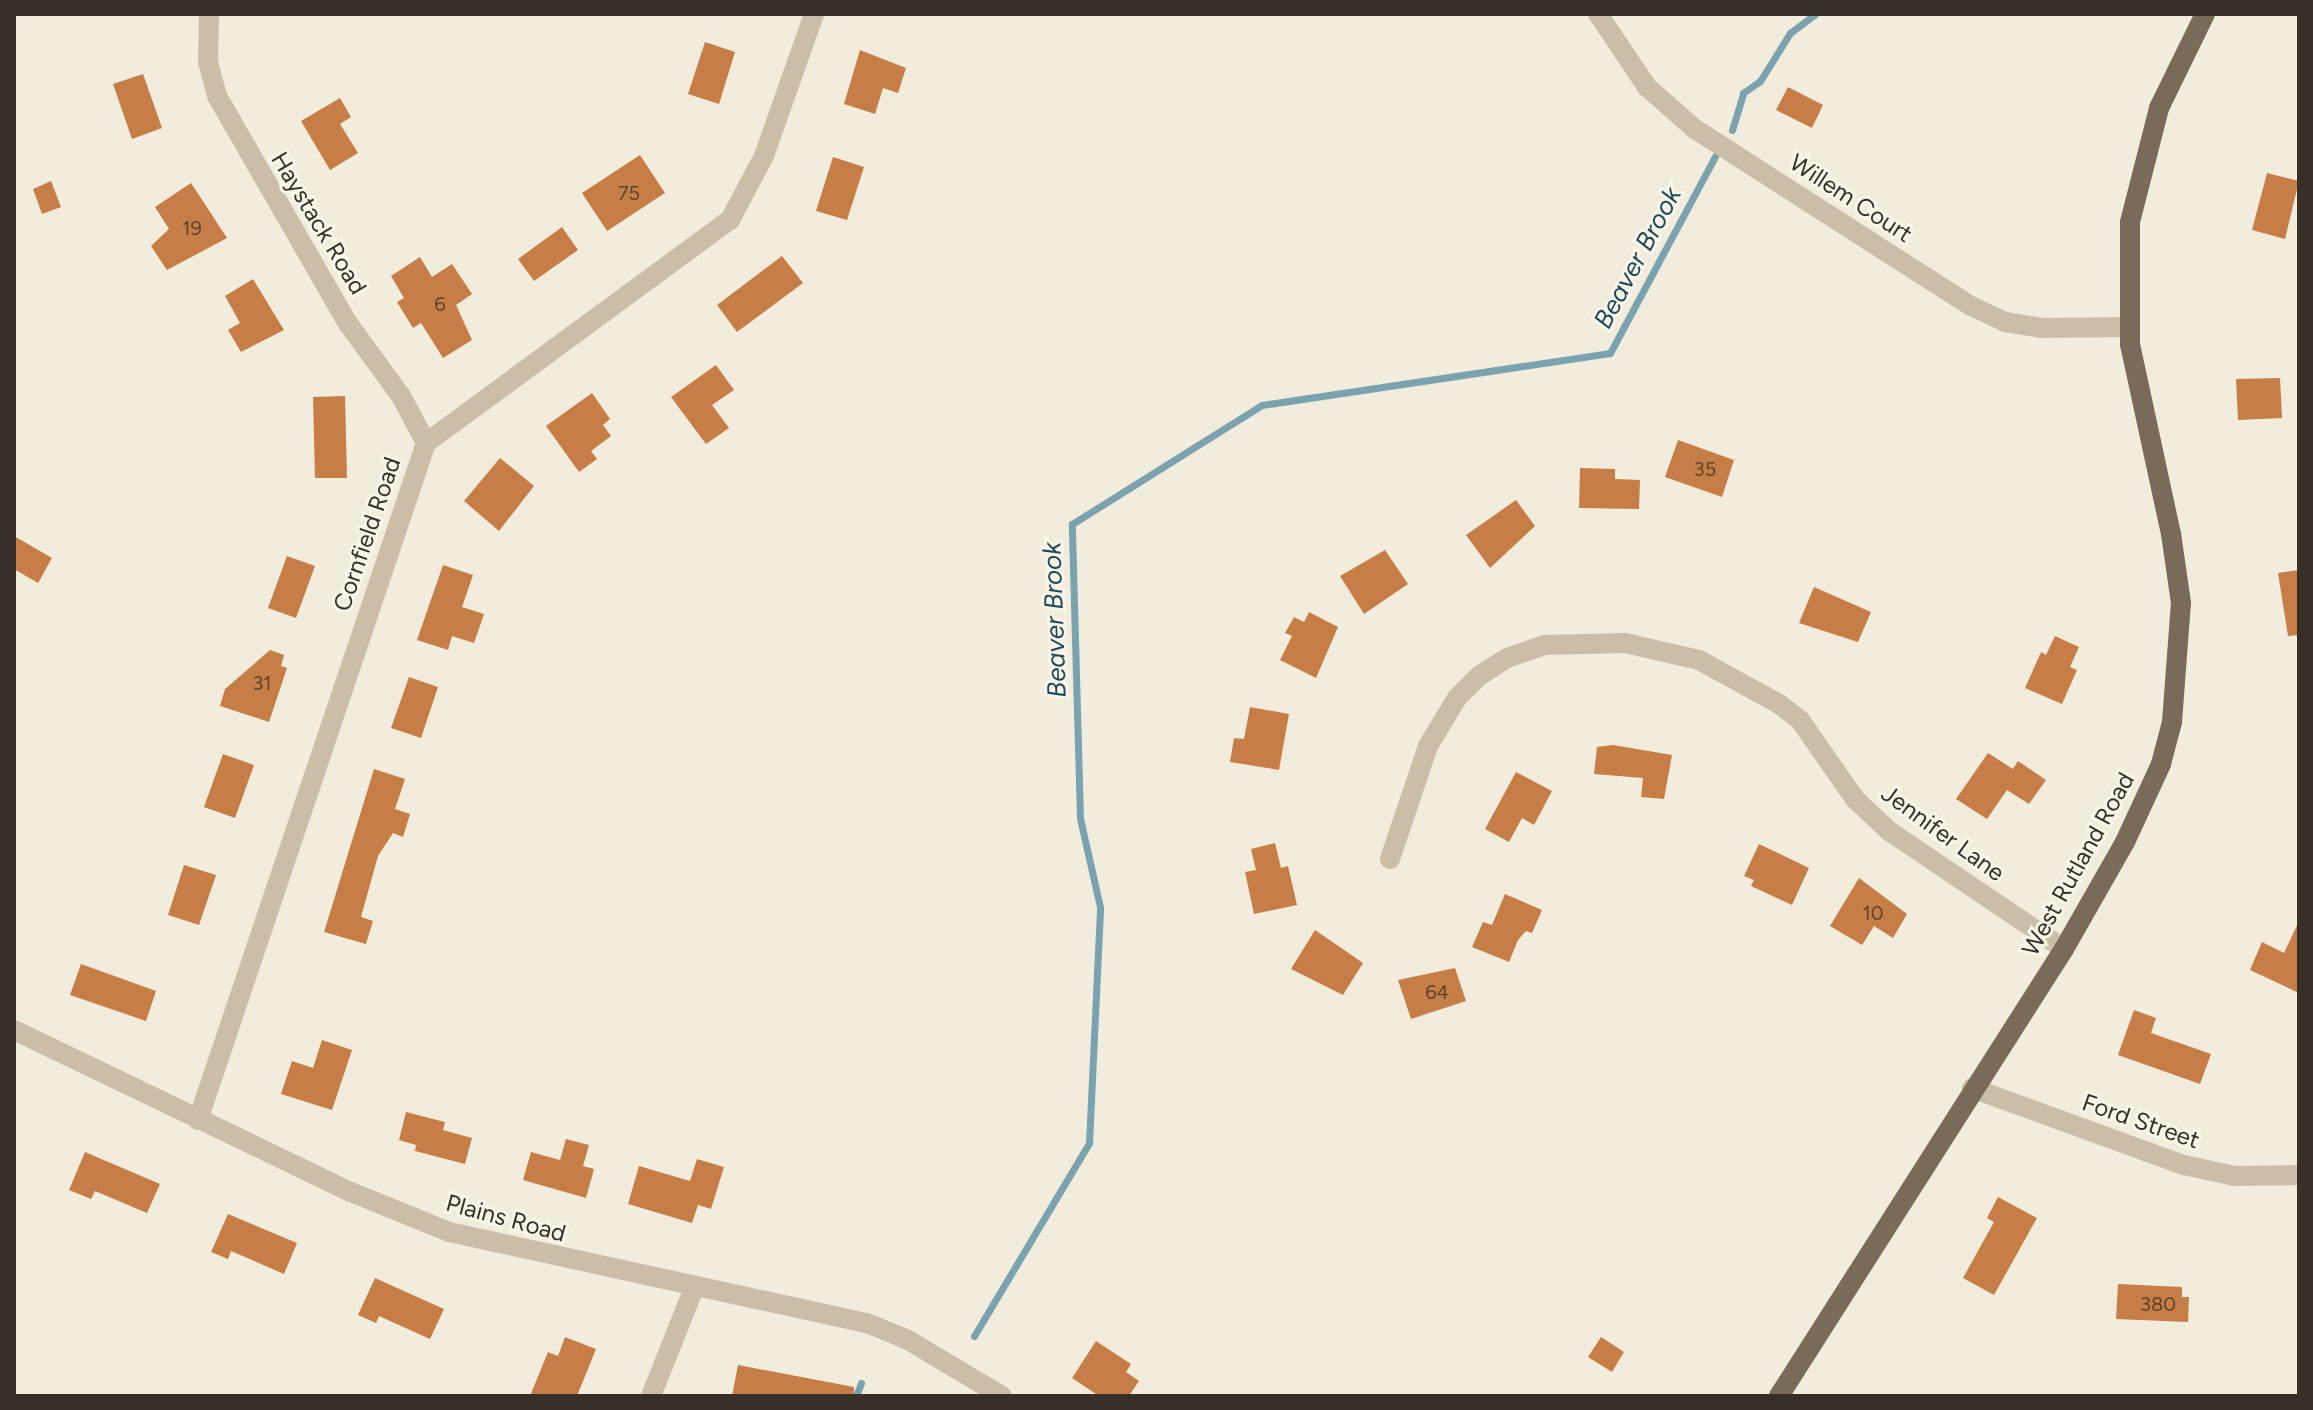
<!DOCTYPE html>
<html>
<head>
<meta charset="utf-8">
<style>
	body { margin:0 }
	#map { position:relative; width:2313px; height:1410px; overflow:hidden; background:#f2ecdc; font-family:Figtree,sans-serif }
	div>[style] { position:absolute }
	.stream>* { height:7px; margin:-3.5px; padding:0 3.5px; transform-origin:3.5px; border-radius:3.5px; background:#7ba3af }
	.building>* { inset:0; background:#c67e46 }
	.minor>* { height:20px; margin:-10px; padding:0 10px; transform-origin:10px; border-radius:10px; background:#cabea8 }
	.major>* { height:20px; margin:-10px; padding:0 10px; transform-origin:10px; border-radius:10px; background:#796a59 }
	span { translate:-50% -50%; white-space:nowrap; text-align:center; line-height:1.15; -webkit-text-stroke:6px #faf5e9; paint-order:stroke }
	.number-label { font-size:20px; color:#5b4430 }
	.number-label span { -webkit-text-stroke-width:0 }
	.street-label { font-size:24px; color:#373028 }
	.water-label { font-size:26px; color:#1d4a59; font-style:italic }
	.frame { position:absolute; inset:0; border:16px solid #373028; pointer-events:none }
</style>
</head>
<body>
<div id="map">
	<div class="stream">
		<div style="left:1732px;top:130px;width:39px;rotate:-73deg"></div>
		<div style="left:1743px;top:93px;width:21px;rotate:-35deg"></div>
		<div style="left:1760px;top:81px;width:57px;rotate:-58deg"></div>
		<div style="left:1790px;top:33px;width:31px;rotate:-37deg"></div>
		<div style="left:974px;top:1336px;width:225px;rotate:-59.2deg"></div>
		<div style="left:1089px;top:1143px;width:236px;rotate:-87.3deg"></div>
		<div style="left:1100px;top:907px;width:91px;rotate:-102.7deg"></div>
		<div style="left:1080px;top:818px;width:294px;rotate:-91.6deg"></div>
		<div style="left:1072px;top:524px;width:224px;rotate:-32.1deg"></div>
		<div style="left:1262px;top:405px;width:352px;rotate:-8.5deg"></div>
		<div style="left:1610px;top:353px;width:223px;rotate:-61.9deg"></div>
		<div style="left:856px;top:1396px;width:14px;rotate:-69deg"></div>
	</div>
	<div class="building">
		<div style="clip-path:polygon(705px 42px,735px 52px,719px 104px,688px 94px)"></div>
		<div style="clip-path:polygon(860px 50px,906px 68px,898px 93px,883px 88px,875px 114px,844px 104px)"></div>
		<div style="clip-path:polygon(143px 74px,162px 128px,132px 139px,113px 84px)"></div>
		<div style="clip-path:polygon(1788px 87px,1823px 105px,1812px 128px,1776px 110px)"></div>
		<div style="clip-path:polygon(340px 98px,351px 117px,340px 124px,358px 153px,330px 170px,301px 121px)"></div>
		<div style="clip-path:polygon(640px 155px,665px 193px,607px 231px,582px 193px)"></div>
		<div style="clip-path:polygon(833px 157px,864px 167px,847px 220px,816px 211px)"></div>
		<div style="clip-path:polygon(2267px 173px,2299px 181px,2285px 239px,2252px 230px)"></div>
		<div style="clip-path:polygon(51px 181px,61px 207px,42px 214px,33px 189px)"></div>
		<div style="clip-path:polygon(191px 183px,227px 238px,167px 270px,151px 246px,169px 229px,155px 207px)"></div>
		<div style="clip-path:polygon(562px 227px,578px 250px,534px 281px,518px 259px)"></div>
		<div style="clip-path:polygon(782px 256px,803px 283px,737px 332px,717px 305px)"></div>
		<div style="clip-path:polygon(420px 257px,432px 277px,452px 264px,472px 294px,456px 305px,472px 340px,443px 358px,421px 323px,413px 328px,397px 302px,404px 298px,391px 276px)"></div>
		<div style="clip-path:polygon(253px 279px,284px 330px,241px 352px,228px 330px,240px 323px,225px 296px)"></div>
		<div style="clip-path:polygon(716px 365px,734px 390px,712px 405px,729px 428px,706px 444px,671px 397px)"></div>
		<div style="clip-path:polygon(2280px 378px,2282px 418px,2238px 420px,2236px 379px)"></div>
		<div style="clip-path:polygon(592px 393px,610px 419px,603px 425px,611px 436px,591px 451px,597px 459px,579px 472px,546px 426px)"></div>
		<div style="clip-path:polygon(345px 396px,347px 478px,315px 478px,313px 397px)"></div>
		<div style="clip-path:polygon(1678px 440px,1734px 460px,1722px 497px,1665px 477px)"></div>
		<div style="clip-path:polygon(500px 458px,534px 486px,499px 531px,464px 501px)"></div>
		<div style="clip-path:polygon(1580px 468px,1615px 469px,1615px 479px,1640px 480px,1639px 509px,1579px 508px)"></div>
		<div style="clip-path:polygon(1516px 500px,1535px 526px,1490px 568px,1466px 535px)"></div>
		<div style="clip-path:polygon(14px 536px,52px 558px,38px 583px,14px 569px)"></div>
		<div style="clip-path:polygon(1385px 550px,1408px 584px,1364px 614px,1340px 576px)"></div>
		<div style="clip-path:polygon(287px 556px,315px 566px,296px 618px,268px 608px)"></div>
		<div style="clip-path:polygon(443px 565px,473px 575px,462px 607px,484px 614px,474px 643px,452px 636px,448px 650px,417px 640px)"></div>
		<div style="clip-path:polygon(2299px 570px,2299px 635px,2288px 636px,2278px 573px)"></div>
		<div style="clip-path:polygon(1814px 587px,1871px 612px,1858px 642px,1799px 623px)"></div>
		<div style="clip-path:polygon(1309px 612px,1338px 627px,1316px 678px,1280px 660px,1292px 636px,1285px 633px,1294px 617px,1304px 622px)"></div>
		<div style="clip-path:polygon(2055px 636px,2079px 647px,2070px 667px,2077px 670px,2062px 704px,2025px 688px,2041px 652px,2046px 655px)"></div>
		<div style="clip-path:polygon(270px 650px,284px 655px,281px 666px,287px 668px,269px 722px,220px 706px,225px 689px)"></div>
		<div style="clip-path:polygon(409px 677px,438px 687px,421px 738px,391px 728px)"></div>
		<div style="clip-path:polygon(1250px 707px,1289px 714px,1279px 770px,1230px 762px,1234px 738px,1244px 739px)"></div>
		<div style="clip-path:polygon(1613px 745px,1672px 755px,1664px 799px,1641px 797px,1643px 778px,1594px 774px,1597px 747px)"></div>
		<div style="clip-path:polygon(1988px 753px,2013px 769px,2018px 761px,2046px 780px,2029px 804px,2007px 790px,1987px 819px,1956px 799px)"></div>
		<div style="clip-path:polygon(223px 754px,254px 765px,235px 818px,204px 807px)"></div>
		<div style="clip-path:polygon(374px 769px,405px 779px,395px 809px,410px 814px,403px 837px,393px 833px,378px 856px,361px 917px,373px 921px,366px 944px,324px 932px)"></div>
		<div style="clip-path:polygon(1516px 772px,1552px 791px,1534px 825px,1522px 818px,1509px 842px,1485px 829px)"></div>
		<div style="clip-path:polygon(1275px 843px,1281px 868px,1288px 866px,1297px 905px,1254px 914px,1245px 872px,1256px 870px,1251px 849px)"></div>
		<div style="clip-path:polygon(1759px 844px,1809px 868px,1792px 905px,1751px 886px,1754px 880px,1744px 876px)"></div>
		<div style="clip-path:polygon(184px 865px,216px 875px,199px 925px,168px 915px)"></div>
		<div style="clip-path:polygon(1859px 878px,1907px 914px,1893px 938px,1874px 926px,1862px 945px,1830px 926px)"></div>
		<div style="clip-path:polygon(1505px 894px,1542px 910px,1532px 933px,1526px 931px,1518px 940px,1509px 962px,1472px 947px,1483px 922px,1492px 925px)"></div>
		<div style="clip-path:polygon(2299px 921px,2299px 993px,2250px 970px,2262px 942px,2284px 953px)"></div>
		<div style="clip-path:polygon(1315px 930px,1363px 963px,1343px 995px,1291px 969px)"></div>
		<div style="clip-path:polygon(81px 964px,156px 991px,146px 1021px,70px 995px)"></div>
		<div style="clip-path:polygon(1455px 968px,1466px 1001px,1411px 1019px,1398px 980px)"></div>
		<div style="clip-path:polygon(2134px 1010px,2156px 1018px,2151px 1033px,2211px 1054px,2200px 1084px,2118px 1055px)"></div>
		<div style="clip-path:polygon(322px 1040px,352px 1050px,332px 1110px,281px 1094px,292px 1061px,313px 1068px)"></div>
		<div style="clip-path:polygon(406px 1112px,445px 1122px,443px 1130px,472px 1138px,465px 1164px,415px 1151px,416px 1145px,399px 1140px)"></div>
		<div style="clip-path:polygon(566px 1139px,589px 1145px,583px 1166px,594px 1169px,586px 1198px,523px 1180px,531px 1152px,560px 1160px)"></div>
		<div style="clip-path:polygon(85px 1152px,160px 1184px,147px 1213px,95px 1191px,91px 1199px,69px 1190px)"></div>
		<div style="clip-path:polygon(697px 1159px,724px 1167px,711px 1209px,698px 1205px,692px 1223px,628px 1204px,639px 1166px,690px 1181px)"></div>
		<div style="clip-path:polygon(1998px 1197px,2037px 1218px,1994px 1295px,1963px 1278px,1994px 1222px,1987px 1218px)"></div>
		<div style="clip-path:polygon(228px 1214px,297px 1243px,284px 1274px,231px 1251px,228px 1259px,211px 1252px)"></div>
		<div style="clip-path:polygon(375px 1278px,444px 1309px,430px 1339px,379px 1316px,376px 1323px,358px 1315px)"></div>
		<div style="clip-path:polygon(2118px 1284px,2182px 1287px,2182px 1297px,2189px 1297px,2188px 1322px,2116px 1319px)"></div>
		<div style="clip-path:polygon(565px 1337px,596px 1349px,577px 1396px,530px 1396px,548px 1352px,558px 1356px)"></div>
		<div style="clip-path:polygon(1601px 1337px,1624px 1352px,1612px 1372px,1588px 1357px)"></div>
		<div style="clip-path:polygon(1096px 1341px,1131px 1364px,1126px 1372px,1139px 1381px,1129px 1396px,1099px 1396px,1072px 1378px)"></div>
		<div style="clip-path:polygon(738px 1365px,854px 1387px,854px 1396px,732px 1396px)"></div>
	</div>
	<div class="minor">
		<div style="left:209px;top:14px;width:48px;rotate:91.2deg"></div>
		<div style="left:208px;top:62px;width:35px;rotate:75deg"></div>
		<div style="left:217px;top:96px;width:261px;rotate:60.1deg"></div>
		<div style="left:347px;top:322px;width:92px;rotate:53.9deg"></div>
		<div style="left:401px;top:396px;width:53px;rotate:62deg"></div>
		<div style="left:1598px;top:14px;width:88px;rotate:56.1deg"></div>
		<div style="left:1647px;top:87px;width:64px;rotate:41.2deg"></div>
		<div style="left:1695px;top:129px;width:328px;rotate:32.7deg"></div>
		<div style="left:1971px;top:306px;width:38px;rotate:25deg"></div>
		<div style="left:2005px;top:322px;width:36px;rotate:9deg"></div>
		<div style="left:2041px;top:328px;width:88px;rotate:-0.7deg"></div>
		<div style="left:1390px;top:859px;width:119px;rotate:-71.4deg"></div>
		<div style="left:1428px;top:746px;width:56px;rotate:-58.9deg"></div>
		<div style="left:1457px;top:698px;width:31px;rotate:-45deg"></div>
		<div style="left:1479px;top:676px;width:33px;rotate:-33deg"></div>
		<div style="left:1507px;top:658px;width:39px;rotate:-19deg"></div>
		<div style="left:1544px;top:645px;width:81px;rotate:-1.4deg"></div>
		<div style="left:1625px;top:643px;width:76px;rotate:12.9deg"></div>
		<div style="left:1699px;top:660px;width:91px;rotate:28.8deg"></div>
		<div style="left:1779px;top:704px;width:26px;rotate:37deg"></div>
		<div style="left:1800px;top:720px;width:96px;rotate:55.2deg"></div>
		<div style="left:1855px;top:799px;width:47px;rotate:43.3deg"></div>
		<div style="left:1889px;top:831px;width:211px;rotate:34deg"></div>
		<div style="left:14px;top:1030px;width:374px;rotate:25.7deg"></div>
		<div style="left:351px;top:1192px;width:106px;rotate:22.2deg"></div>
		<div style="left:449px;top:1232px;width:428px;rotate:12.3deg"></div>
		<div style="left:867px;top:1323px;width:44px;rotate:22.5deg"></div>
		<div style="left:908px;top:1340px;width:109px;rotate:30.8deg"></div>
		<div style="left:1972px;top:1088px;width:226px;rotate:20deg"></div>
		<div style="left:2184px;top:1165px;width:52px;rotate:12.2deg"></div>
		<div style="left:2235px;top:1176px;width:64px;rotate:-0.9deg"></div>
		<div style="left:198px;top:1120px;width:714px;rotate:-71.39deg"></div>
		<div style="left:426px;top:443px;width:377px;rotate:-36.3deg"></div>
		<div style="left:730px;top:220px;width:72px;rotate:-62deg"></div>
		<div style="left:764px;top:156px;width:151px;rotate:-70.6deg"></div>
		<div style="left:651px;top:1396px;width:116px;rotate:-68.3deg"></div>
	</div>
	<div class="major">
		<div style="left:1779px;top:1396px;width:530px;rotate:-57.48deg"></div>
		<div style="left:2064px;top:949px;width:123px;rotate:-60.3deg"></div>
		<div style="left:2125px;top:842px;width:86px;rotate:-65.2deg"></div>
		<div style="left:2161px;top:764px;width:43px;rotate:-75.3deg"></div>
		<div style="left:2172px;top:722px;width:119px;rotate:-85.7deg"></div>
		<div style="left:2181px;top:603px;width:70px;rotate:-98.2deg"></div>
		<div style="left:2171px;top:534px;width:194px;rotate:-102.2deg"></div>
		<div style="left:2130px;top:344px;width:122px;rotate:-90deg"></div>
		<div style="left:2130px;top:222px;width:118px;rotate:-75.7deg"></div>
		<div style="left:2159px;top:108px;width:105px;rotate:-63.9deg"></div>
	</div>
	<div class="number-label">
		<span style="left:629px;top:193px">75</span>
		<span style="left:192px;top:228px">19</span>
		<span style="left:440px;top:304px">6</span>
		<span style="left:1705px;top:469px">35</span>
		<span style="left:262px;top:683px">31</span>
		<span style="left:1873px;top:913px">10</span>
		<span style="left:1437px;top:992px">64</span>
		<span style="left:2158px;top:1304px">380</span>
	</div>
	<div class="street-label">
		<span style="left:1851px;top:198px;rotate:33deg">Willem Court</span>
		<span style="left:319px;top:223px;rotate:59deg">Haystack Road</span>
		<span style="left:367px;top:534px;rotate:-71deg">Cornfield Road</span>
		<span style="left:1943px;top:833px;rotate:36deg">Jennifer Lane</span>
		<span style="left:2078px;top:864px;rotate:-61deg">West Rutland Road</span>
		<span style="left:2141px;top:1121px;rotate:19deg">Ford Street</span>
		<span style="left:506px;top:1218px;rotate:15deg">Plains Road</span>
	</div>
	<div class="water-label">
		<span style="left:1638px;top:258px;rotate:-62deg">Beaver Brook</span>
		<span style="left:1055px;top:620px;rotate:-92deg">Beaver Brook</span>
	</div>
	<div class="frame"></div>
</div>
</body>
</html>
